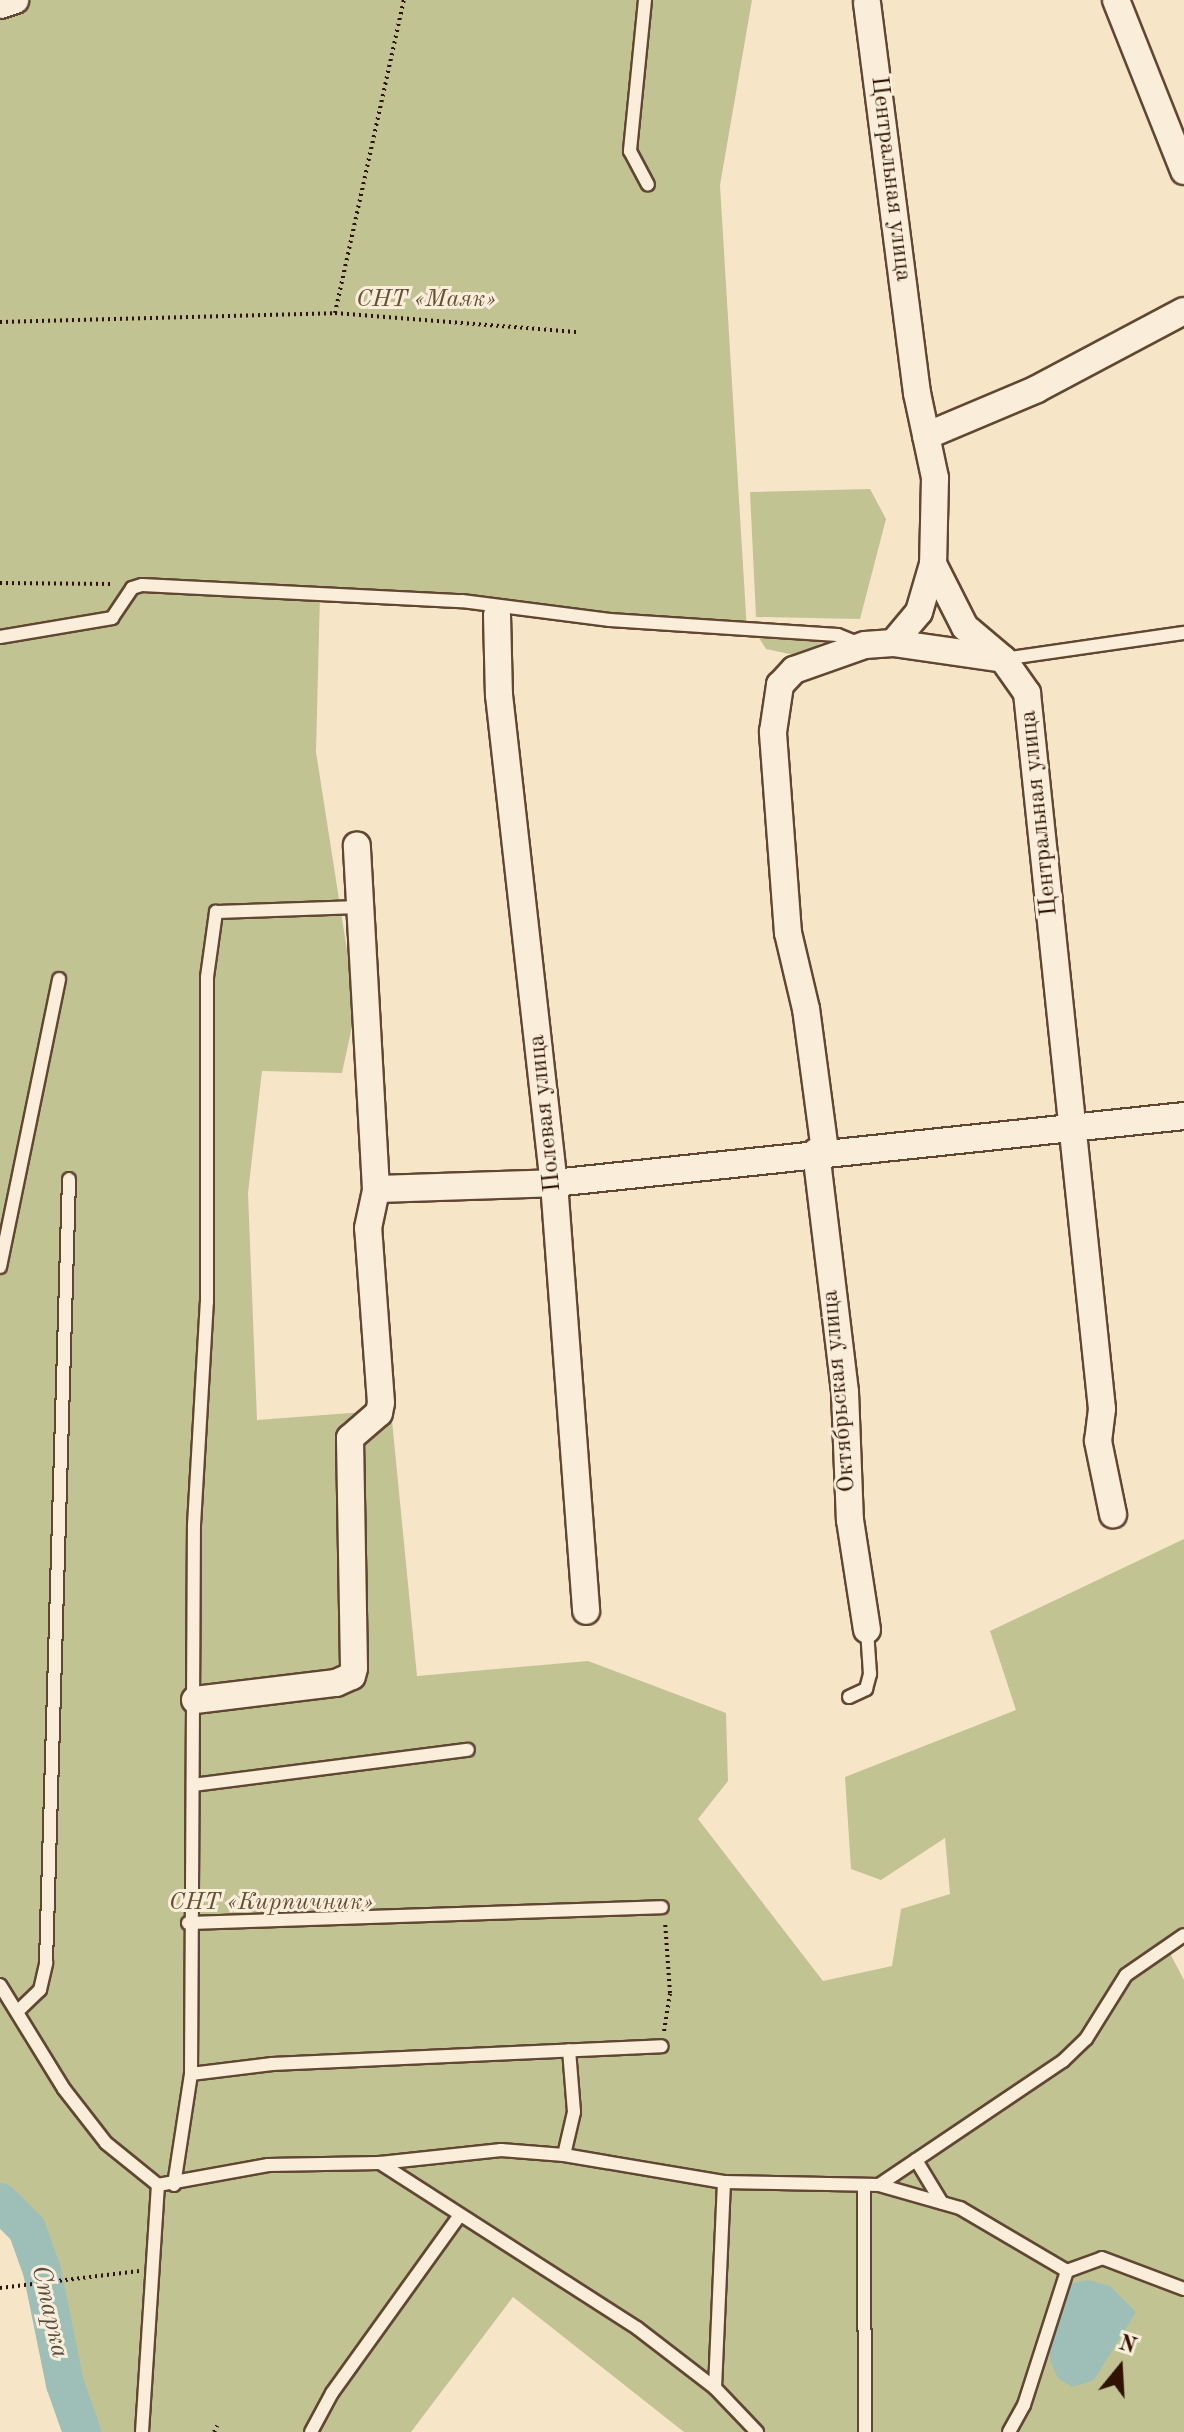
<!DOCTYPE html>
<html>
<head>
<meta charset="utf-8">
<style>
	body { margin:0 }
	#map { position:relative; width:1184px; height:2432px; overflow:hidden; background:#f7e5c8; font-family:"Old Standard TT",serif }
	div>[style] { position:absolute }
	.green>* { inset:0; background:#c1c393 }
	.water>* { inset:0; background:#9dbfb7 }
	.river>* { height:38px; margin:-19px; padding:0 19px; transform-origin:19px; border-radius:19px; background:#9dbfb7 }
	.path>* { height:4px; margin-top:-2px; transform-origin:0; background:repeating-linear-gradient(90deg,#2f1200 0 2px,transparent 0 6px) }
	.roads { filter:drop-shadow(2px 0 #614732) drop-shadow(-2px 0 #614732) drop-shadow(0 2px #614732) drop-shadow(0 -2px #614732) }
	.lane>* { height:12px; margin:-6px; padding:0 6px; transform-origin:6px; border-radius:6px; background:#faeedb }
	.street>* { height:26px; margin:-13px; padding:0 13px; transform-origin:13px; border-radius:13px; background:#faeedb }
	span { translate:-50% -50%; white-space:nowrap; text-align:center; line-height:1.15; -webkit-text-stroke:6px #faeedb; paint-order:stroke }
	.street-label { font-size:24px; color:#2f1200 }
	.park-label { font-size:24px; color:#625033; font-style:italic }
	.water-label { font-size:26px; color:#564f40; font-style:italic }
	.north { position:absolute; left:1080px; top:2328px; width:80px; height:80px; -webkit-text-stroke:6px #faeedb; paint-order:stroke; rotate:18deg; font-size:22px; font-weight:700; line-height:32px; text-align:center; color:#2f1200 }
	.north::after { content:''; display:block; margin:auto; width:28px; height:36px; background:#2f1200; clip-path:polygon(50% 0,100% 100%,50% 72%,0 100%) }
</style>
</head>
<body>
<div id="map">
	<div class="green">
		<div style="clip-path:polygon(0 0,752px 0,720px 185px,747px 631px,320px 594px,316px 752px,356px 1008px,342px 1073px,262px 1071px,248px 1193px,257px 1420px,391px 1410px,417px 1676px,588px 1661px,726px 1713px,728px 1781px,698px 1819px,823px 1981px,892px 1966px,901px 1909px,950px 1894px,945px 1838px,881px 1880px,851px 1869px,845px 1777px,1016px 1710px,990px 1631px,1184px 1539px,1184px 1932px,1164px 1942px,1184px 1980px,1184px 2432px,684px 2432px,513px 2297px,411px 2432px,77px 2432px,38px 2286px,0 2221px)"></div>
		<div style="clip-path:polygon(870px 489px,886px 519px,860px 619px,756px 617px,750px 492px)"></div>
		<div style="clip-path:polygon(759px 638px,823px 642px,799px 656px,766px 649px)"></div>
	</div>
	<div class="water">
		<div style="clip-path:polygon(1088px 2280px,1110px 2286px,1136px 2312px,1094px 2380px,1072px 2387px,1058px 2378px,1050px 2361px,1050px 2338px,1068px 2284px)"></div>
	</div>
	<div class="river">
		<div style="left:0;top:2202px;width:38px;rotate:45deg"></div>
		<div style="left:27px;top:2229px;width:45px;rotate:70.3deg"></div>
		<div style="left:42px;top:2271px;width:115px;rotate:78.5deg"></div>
		<div style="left:65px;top:2384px;width:51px;rotate:70.5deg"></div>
	</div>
	<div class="path">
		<div style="left:335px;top:313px;width:321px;rotate:-77.6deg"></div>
		<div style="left:0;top:322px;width:335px;rotate:-1.5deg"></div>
		<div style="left:335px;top:313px;width:244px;rotate:4.5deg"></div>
		<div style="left:0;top:583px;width:114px;rotate:0.5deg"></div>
		<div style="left:664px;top:2031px;width:38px;rotate:-81deg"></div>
		<div style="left:670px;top:1993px;width:72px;rotate:-94deg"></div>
		<div style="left:0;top:2288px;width:140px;rotate:-7deg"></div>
		<div style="left:214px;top:2432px;width:7px;rotate:-63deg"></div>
	</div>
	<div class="roads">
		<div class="lane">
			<div style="left:645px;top:0;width:152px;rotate:95.7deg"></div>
			<div style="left:630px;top:151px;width:38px;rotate:62deg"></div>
			<div style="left:0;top:637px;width:114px;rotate:-9.6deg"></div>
			<div style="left:112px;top:618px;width:36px;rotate:-56deg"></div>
			<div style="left:132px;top:588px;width:10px;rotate:-17deg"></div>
			<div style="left:142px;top:585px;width:320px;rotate:2.9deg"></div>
			<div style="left:462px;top:601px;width:149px;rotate:7.3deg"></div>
			<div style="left:610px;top:620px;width:228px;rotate:3.8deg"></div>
			<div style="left:838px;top:635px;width:22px;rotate:22deg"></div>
			<div style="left:1003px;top:659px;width:183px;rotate:-8.2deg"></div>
			<div style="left:0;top:1267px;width:294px;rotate:-78.4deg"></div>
			<div style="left:849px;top:1697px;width:19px;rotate:-25deg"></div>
			<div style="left:866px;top:1689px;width:16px;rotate:-75deg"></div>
			<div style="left:870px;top:1674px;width:44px;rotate:-93.9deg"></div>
			<div style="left:193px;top:1785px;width:277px;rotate:-7.3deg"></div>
			<div style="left:188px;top:1923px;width:474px;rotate:-1.9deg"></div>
			<div style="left:0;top:1985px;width:122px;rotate:58.4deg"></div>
			<div style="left:64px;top:2089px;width:68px;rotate:52.1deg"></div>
			<div style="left:106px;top:2143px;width:67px;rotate:38.9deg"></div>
			<div style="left:158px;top:2185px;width:112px;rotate:-10.3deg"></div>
			<div style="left:268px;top:2165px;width:112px;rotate:-1deg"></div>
			<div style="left:380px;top:2163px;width:122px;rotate:-6.1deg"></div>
			<div style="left:501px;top:2150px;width:63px;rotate:4.5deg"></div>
			<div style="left:564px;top:2155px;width:162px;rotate:9.6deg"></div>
			<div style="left:724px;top:2182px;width:155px;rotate:1.1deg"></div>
			<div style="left:879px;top:2185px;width:84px;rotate:15.9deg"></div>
			<div style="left:960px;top:2208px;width:124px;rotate:30.5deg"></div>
			<div style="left:1067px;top:2271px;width:37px;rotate:-20deg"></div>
			<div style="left:1102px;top:2258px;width:88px;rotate:20.7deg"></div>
			<div style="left:17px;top:2012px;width:32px;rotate:-44deg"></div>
			<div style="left:40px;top:1990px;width:28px;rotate:-77deg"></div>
			<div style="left:46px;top:1963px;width:784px;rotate:-88.32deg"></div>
			<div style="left:191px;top:2074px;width:82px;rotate:-7deg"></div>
			<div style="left:272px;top:2064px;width:390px;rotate:-2.6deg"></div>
			<div style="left:564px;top:2155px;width:44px;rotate:-76.9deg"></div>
			<div style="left:574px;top:2112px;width:62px;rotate:-94.6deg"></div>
			<div style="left:916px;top:2160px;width:50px;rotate:58.8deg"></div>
			<div style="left:380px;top:2163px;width:305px;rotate:32.7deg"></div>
			<div style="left:637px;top:2328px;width:98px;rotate:37.6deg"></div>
			<div style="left:715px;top:2388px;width:61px;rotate:46.3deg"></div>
			<div style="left:174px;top:2185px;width:112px;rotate:-81.3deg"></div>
			<div style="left:191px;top:2074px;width:549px;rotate:-89.69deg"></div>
			<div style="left:194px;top:1525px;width:223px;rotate:-86.7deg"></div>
			<div style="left:207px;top:1302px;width:325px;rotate:-90deg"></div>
			<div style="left:207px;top:977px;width:66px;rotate:-82.1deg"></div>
			<div style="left:216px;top:912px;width:144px;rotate:-2deg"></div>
			<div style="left:864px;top:2185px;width:247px;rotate:89.8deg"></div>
			<div style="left:879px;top:2185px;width:222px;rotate:-34deg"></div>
			<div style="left:1063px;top:2061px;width:32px;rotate:-44deg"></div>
			<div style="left:1086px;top:2039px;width:75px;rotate:-58deg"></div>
			<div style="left:1126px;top:1975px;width:70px;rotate:-34.6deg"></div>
			<div style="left:715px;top:2388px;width:206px;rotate:-87.5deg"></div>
			<div style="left:142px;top:2432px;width:248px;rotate:-86.3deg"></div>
			<div style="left:311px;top:2432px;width:44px;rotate:-61.7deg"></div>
			<div style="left:332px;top:2393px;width:218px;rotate:-54.3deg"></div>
			<div style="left:1009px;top:2432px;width:31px;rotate:-61deg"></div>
			<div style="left:1024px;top:2405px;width:141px;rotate:-72.2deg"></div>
		</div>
		<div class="street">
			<div style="left:1116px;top:0;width:184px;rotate:68.3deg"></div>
			<div style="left:867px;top:3px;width:393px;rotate:82.7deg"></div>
			<div style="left:917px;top:393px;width:87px;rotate:78deg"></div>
			<div style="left:935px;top:478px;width:86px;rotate:91.3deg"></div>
			<div style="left:933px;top:564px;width:71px;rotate:63.1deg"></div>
			<div style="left:965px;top:627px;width:50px;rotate:40.1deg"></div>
			<div style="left:1003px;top:659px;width:42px;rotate:54.8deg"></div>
			<div style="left:1027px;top:693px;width:720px;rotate:84.02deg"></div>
			<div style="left:1102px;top:1409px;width:32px;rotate:97deg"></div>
			<div style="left:1098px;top:1441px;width:75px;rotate:78.4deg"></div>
			<div style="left:0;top:5px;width:16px;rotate:-18deg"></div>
			<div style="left:926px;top:436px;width:121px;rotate:-22.9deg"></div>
			<div style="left:1037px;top:389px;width:166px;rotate:-28deg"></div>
			<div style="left:497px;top:615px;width:80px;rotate:88.6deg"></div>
			<div style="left:499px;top:695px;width:491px;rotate:83.6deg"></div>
			<div style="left:554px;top:1183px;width:429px;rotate:85.7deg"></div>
			<div style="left:893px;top:643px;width:40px;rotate:-50deg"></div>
			<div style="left:919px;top:612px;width:50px;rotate:-73.7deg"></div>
			<div style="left:825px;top:1151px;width:143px;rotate:-97.6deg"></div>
			<div style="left:806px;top:1009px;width:78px;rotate:-103.3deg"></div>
			<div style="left:788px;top:933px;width:202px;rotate:-94.3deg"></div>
			<div style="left:773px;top:732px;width:48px;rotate:-81.5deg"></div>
			<div style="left:780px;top:685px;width:21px;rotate:-47deg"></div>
			<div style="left:794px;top:670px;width:75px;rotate:-19.4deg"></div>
			<div style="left:865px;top:645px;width:28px;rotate:-4deg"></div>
			<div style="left:893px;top:643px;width:105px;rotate:8.2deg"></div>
			<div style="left:816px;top:1152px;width:242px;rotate:83.1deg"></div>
			<div style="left:845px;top:1392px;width:128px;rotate:87.8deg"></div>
			<div style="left:850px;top:1520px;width:111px;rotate:81.2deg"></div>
			<div style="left:376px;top:1189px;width:178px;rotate:-1.9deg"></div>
			<div style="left:554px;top:1183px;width:634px;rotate:-6.07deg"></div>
			<div style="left:195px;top:1700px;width:142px;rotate:-6.9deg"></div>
			<div style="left:336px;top:1683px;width:17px;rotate:-24deg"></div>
			<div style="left:352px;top:1676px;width:8px;rotate:-76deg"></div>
			<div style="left:354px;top:1668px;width:230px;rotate:-91deg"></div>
			<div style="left:350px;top:1438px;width:38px;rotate:-41deg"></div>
			<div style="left:379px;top:1413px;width:10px;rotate:-79deg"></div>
			<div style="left:381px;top:1403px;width:175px;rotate:-94.2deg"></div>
			<div style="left:368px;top:1228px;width:40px;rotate:-78deg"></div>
			<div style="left:376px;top:1189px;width:344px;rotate:-93.2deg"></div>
		</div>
	</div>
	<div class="street-label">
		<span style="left:890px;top:179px;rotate:83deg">Центральная улица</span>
		<span style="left:1040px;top:813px;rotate:-96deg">Центральная улица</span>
		<span style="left:546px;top:1113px;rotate:-96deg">Полевая улица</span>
		<span style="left:840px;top:1391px;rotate:-95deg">Октябрьская улица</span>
	</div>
	<div class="park-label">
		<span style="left:426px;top:301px">СНТ «Маяк»</span>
		<span style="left:271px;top:1904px">СНТ «Кирпичник»</span>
	</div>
	<div class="water-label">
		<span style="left:49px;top:2312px;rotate:77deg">Старка</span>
	</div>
	<div class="north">N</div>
</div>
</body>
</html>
